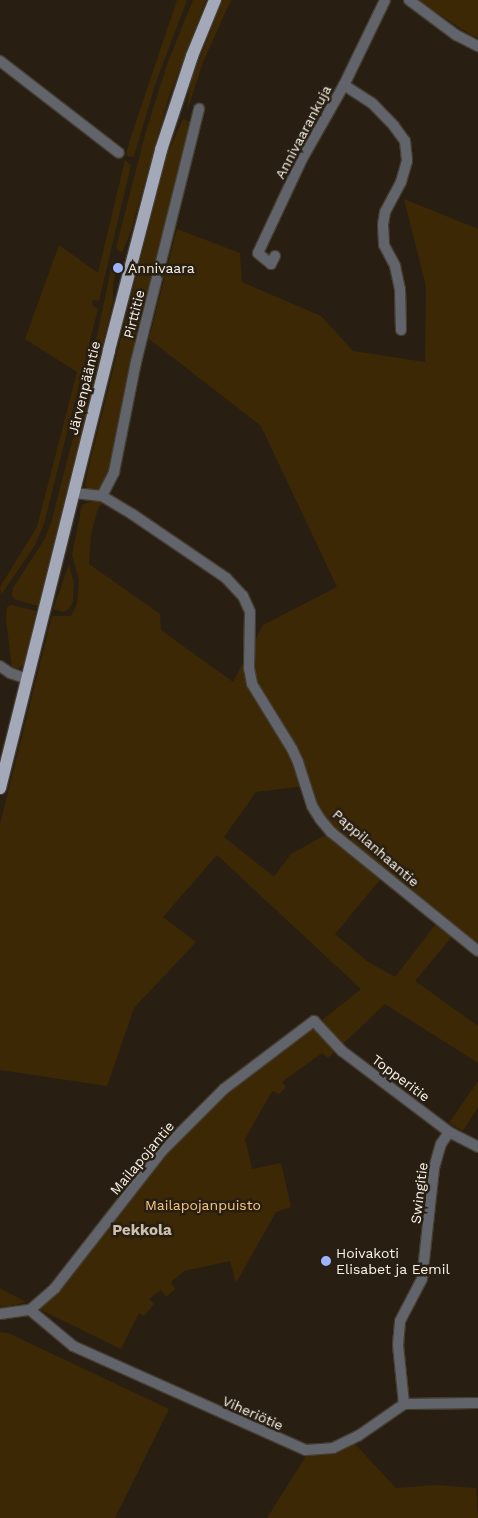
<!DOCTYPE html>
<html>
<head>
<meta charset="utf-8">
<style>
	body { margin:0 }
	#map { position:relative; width:478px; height:1518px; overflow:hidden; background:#281f12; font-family:"Work Sans",sans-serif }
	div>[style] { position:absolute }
	.green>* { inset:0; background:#3c2805 }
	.roads { filter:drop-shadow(1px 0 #453d30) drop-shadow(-1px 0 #453d30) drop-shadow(0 1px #453d30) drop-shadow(0 -1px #453d30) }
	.minor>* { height:10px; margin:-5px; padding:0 5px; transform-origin:5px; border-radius:5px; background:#62646c }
	.major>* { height:12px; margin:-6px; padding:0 6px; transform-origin:6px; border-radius:6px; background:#a3a9b8 }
	.dots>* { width:14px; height:14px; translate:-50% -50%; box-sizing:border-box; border:2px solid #281f12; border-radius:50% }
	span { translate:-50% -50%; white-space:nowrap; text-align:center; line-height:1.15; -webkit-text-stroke:5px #281f12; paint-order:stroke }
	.street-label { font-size:14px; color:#f9f3ea }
	.poi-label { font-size:14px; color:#f9f3ea }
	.left { translate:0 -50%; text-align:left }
	.park-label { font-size:14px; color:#f5c781 }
	.neighbourhood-label { font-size:15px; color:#ccc0ae; font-weight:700 }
</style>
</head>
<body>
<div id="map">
	<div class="green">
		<div style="clip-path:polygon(177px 0,187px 0,156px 82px,134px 156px,130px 157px,126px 155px,129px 143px)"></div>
		<div style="clip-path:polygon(193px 0,206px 0,168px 100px,131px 231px,123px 251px,119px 252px,116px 248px,146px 131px,168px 62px)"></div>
		<div style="clip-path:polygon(223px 0,231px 0,203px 62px,187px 111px,190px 83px)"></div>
		<div style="clip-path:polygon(418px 0,478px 0,478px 38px,463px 30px)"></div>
		<div style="clip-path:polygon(183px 119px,191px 122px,108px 479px,101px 491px,88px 490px,85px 485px,87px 474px,159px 186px,168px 152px)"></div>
		<div style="clip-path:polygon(125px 160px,131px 165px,99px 301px,93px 300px,92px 305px,98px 309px,44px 524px,35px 545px,1px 595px,0 587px,37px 527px,77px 372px,25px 339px,59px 245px,98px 273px)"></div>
		<div style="clip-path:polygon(evenodd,404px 199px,478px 229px,478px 951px,455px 933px,415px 981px,478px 1026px,478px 1063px,385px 1004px,328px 1058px,322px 1053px,282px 1082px,286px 1087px,279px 1094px,272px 1091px,245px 1139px,252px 1169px,281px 1163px,291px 1207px,276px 1212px,236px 1283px,230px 1261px,184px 1271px,171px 1282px,175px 1289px,166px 1297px,161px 1290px,149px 1299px,154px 1304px,144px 1316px,139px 1313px,121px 1349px,37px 1308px,180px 1136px,225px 1092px,305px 1034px,361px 989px,217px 855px,163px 917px,196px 942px,134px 1008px,107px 1086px,0 1070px,0 824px,52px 616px,71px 616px,77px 604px,79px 580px,72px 555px,82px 505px,94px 500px,104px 501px,98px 508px,91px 534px,89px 564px,160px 614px,161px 630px,233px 682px,263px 625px,337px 587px,261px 426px,149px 339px,177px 229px,240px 253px,242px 282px,321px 316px,353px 351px,425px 362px,426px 286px,404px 199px,305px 786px,331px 832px,291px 854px,274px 877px,224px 837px,256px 792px,305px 786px,404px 199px,384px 875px,439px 920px,395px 977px,368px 962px,335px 934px,384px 875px)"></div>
		<div style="clip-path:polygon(111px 269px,116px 272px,113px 284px,113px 301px,97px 369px,91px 371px,90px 369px)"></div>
		<div style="clip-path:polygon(89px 377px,94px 381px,38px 606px,16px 600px,12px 596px,13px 588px,44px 540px,51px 523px)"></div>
		<div style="clip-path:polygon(69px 564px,74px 584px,73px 602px,68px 610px,63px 612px,53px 609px)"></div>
		<div style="clip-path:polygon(12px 605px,36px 611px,24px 665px,18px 669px,12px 669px,6px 619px,7px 607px)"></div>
		<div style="clip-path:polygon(478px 1081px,478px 1107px,463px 1131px,449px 1123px)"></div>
		<div style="clip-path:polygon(0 1288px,26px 1302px,7px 1307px,0 1306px)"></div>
		<div style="clip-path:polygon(0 1332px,8px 1333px,169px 1409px,115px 1518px,0 1518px)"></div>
		<div style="clip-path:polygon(353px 1442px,396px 1488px,437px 1485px,476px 1488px,478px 1518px,267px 1518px,308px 1453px)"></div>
	</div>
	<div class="roads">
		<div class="minor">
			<div style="left:409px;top:0;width:59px;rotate:36.7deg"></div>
			<div style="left:456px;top:35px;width:25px;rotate:27deg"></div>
			<div style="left:0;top:61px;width:150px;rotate:37.7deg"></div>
			<div style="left:344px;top:85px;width:33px;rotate:33deg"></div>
			<div style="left:372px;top:103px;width:32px;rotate:46deg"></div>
			<div style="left:394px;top:126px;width:19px;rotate:54deg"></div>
			<div style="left:405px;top:141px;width:20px;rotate:84deg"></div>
			<div style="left:407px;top:161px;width:22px;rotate:106deg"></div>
			<div style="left:401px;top:182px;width:34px;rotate:118deg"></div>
			<div style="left:385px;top:212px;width:13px;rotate:99deg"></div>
			<div style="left:383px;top:225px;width:20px;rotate:87deg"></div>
			<div style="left:384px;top:245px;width:24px;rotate:62deg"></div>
			<div style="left:395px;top:266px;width:24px;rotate:78deg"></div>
			<div style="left:400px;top:289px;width:41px;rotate:88.6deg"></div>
			<div style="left:275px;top:256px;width:9px;rotate:117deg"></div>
			<div style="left:271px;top:264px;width:17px;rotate:-140deg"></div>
			<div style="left:258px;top:253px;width:104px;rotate:-64.9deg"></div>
			<div style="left:302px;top:159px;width:85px;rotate:-60.4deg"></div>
			<div style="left:344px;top:85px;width:94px;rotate:-64.2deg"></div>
			<div style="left:74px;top:493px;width:28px;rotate:6deg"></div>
			<div style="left:102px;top:496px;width:35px;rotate:31deg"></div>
			<div style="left:132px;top:514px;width:114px;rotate:34.2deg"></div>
			<div style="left:226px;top:578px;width:25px;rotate:47deg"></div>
			<div style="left:243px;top:596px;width:17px;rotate:66deg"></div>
			<div style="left:250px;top:612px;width:56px;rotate:91deg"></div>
			<div style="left:249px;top:668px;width:16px;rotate:79deg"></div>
			<div style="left:252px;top:684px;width:76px;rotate:58.4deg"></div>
			<div style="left:292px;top:749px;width:14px;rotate:65deg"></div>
			<div style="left:298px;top:762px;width:46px;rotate:72.3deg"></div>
			<div style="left:312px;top:806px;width:15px;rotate:58deg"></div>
			<div style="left:320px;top:819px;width:17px;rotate:50deg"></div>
			<div style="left:331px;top:832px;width:189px;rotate:39deg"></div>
			<div style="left:102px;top:496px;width:27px;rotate:-63deg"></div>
			<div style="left:114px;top:472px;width:112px;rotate:-78.7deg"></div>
			<div style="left:136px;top:362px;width:261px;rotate:-76deg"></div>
			<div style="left:0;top:666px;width:12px;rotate:35deg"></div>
			<div style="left:10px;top:673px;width:18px;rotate:19deg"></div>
			<div style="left:30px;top:1310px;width:56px;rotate:39.9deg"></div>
			<div style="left:73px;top:1346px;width:255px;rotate:24.1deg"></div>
			<div style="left:306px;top:1450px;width:27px;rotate:-4deg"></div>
			<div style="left:333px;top:1448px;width:28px;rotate:-26deg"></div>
			<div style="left:358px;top:1436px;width:56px;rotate:-34.8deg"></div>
			<div style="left:404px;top:1404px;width:74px;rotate:-0.8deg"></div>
			<div style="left:0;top:1314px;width:30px;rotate:-8deg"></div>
			<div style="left:30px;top:1310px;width:33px;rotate:-41deg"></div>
			<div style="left:55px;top:1288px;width:174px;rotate:-52deg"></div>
			<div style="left:162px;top:1151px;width:88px;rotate:-45deg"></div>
			<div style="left:224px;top:1089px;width:113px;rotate:-37.1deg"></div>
			<div style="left:314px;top:1021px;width:41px;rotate:47deg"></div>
			<div style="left:342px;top:1051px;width:134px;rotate:37.1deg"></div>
			<div style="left:449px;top:1132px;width:33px;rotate:27deg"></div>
			<div style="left:404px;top:1404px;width:59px;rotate:-95.8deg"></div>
			<div style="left:398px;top:1345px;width:24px;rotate:-85deg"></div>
			<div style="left:400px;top:1321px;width:47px;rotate:-62.4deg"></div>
			<div style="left:422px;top:1279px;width:112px;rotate:-83.8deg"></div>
			<div style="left:434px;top:1168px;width:25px;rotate:-74deg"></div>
			<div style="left:441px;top:1144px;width:14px;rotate:-56deg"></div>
		</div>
		<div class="major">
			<div style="left:0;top:788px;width:451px;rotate:-76deg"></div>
			<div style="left:109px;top:350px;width:207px;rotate:-75.4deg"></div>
			<div style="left:161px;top:150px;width:99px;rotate:-71.7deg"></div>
			<div style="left:192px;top:56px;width:61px;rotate:-67.7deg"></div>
		</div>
	</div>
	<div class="dots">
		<div style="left:118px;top:268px;background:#9eb4fd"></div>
		<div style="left:326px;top:1261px;background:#9eb4fd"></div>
	</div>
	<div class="street-label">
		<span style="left:303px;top:132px;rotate:-62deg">Annivaarankuja</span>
		<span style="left:134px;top:314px;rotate:-76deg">Pirttitie</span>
		<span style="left:84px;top:388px;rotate:-76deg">Järvenpääntie</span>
		<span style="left:376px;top:848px;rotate:41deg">Pappilanhaantie</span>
		<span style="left:401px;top:1078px;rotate:37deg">Topperitie</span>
		<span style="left:142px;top:1158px;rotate:-50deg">Mailapojantie</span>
		<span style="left:419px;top:1193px;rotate:-83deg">Swingitie</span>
		<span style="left:253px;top:1413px;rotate:24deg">Viheriötie</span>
	</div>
	<div class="poi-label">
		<span class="left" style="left:128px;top:268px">Annivaara</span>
		<span class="left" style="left:336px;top:1261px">Hoivakoti<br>Elisabet ja Eemil</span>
	</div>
	<div class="park-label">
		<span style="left:203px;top:1205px">Mailapojanpuisto</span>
	</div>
	<div class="neighbourhood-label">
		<span style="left:142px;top:1231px">Pekkola</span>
	</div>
</div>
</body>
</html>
